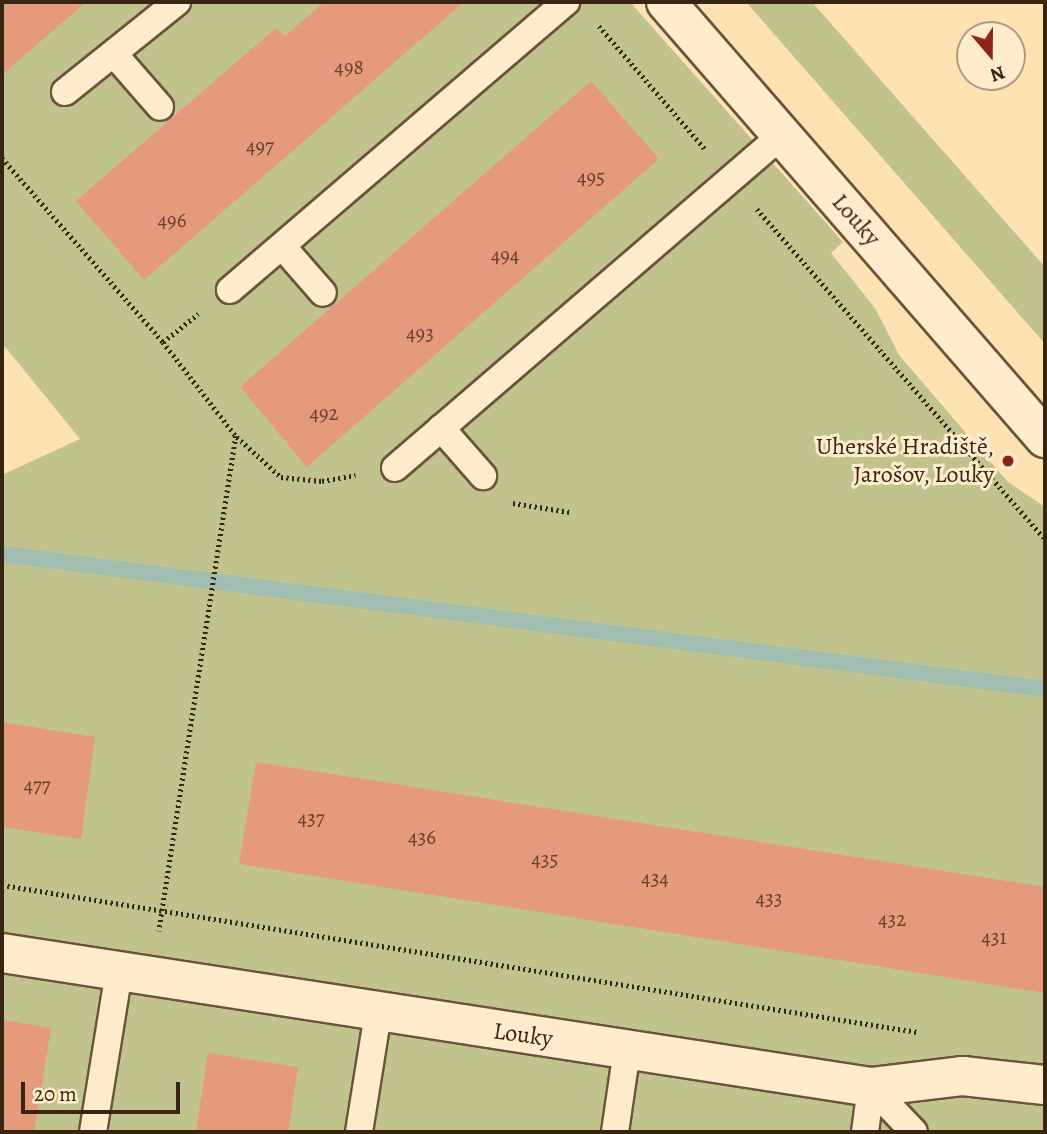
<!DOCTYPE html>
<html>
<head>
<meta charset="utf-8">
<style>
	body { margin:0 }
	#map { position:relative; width:1047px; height:1134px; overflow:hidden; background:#fee2b2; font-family:Alegreya,serif }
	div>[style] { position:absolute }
	.green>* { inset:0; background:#c0c38c }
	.stream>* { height:16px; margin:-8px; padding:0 8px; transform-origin:8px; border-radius:8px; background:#a0bdb0 }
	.building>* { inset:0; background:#e69a7c }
	.path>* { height:4.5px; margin-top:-2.25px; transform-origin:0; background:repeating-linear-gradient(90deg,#382412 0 2px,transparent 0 5.5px) }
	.roads { filter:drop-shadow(2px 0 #6a543a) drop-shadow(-2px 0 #6a543a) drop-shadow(0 2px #6a543a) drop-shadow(0 -2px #6a543a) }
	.lane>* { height:26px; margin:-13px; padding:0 13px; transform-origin:13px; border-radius:13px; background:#feeccd }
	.street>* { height:38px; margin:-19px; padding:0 19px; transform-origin:19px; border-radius:19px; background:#feeccd }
	.dots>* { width:19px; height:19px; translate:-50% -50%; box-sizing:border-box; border:4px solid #feeccd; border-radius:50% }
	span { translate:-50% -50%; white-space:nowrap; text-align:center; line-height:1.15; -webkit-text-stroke:6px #feeccd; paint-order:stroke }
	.number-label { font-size:21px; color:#64422c }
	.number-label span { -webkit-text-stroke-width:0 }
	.street-label { font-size:24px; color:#382412 }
	.poi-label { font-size:24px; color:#382412 }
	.right { translate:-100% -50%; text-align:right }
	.frame { position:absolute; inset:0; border:4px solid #382412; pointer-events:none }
	.north { position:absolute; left:956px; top:21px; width:70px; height:70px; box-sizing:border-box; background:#feeccd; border:2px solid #af9c82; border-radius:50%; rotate:160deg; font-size:19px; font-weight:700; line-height:28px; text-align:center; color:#382412 }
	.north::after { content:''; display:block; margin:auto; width:24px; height:32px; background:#8f2418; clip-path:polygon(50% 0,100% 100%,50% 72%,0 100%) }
	.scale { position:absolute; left:21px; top:1082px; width:159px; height:32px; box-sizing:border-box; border:4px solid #382412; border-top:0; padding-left:9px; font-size:21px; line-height:24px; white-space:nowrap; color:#382412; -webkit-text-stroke:5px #feeccd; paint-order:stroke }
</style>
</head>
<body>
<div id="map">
	<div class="green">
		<div style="clip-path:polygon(2px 2px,630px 2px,843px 242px,831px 253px,875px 308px,899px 355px,1008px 482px,1045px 507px,1045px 1132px,2px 1132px,2px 475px,80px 439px,2px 343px)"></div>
		<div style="clip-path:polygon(746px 2px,812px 2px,1045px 267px,1045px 344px)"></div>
	</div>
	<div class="stream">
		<div style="left:2px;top:554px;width:1052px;rotate:7.38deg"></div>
	</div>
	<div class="building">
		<div style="clip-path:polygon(2px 2px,86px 2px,2px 75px)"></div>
		<div style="clip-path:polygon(324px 2px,464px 2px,144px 280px,76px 201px,276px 28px,285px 36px)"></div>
		<div style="clip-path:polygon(591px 81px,659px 159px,307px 467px,240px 387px)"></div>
		<div style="clip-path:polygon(2px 722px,95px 737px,81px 839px,2px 827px)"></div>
		<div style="clip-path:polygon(256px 762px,1045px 887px,1045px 993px,239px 864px)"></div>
		<div style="clip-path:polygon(2px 1020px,51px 1028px,34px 1132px,2px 1132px)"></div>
		<div style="clip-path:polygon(208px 1053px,298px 1067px,288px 1132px,196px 1132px)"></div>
	</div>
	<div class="path">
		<div style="left:599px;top:26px;width:162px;rotate:49.2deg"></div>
		<div style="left:2px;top:158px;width:244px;rotate:48.8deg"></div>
		<div style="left:163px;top:342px;width:119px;rotate:52.2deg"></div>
		<div style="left:236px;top:436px;width:501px;rotate:98.84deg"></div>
		<div style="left:757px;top:209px;width:438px;rotate:48.9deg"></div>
		<div style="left:163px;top:342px;width:45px;rotate:-38.7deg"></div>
		<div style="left:237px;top:437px;width:59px;rotate:42.3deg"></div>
		<div style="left:281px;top:477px;width:41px;rotate:5.6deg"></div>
		<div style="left:322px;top:481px;width:34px;rotate:-10deg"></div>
		<div style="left:513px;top:503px;width:57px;rotate:9.1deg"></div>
		<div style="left:2px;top:885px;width:927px;rotate:9.13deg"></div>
	</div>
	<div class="roads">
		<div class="lane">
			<div style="left:114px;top:54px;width:70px;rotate:49deg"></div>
			<div style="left:65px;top:92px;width:144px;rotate:-38.8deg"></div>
			<div style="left:282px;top:246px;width:62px;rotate:48.9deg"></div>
			<div style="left:230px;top:290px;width:443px;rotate:-40.6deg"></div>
			<div style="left:441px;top:428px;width:64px;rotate:48.8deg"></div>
			<div style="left:395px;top:468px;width:511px;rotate:-40.71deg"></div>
			<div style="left:93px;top:1132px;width:162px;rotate:-80.8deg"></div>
			<div style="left:359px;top:1132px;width:120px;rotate:-80.9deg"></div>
			<div style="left:615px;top:1132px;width:83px;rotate:-81.7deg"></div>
			<div style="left:865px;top:1132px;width:45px;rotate:-82.4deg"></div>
			<div style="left:871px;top:1087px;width:62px;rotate:46.3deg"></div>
		</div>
		<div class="street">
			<div style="left:666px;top:2px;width:578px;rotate:49deg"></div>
			<div style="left:2px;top:953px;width:879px;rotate:8.77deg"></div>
			<div style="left:871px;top:1087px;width:93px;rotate:-6.8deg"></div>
			<div style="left:963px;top:1076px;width:82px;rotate:6.3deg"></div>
		</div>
	</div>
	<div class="dots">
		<div style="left:1008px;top:461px;background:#8f2418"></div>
	</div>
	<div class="number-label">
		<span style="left:349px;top:67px">498</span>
		<span style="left:260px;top:146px">497</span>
		<span style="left:591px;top:177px">495</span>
		<span style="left:172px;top:220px">496</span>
		<span style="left:505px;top:255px">494</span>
		<span style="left:420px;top:333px">493</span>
		<span style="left:324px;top:413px">492</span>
		<span style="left:37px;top:785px">477</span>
		<span style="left:311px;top:818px">437</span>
		<span style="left:422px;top:837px">436</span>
		<span style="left:545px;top:859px">435</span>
		<span style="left:655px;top:878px">434</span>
		<span style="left:769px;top:898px">433</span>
		<span style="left:892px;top:919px">432</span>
		<span style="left:994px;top:937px">431</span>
	</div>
	<div class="street-label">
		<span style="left:856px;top:220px;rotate:49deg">Louky</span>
		<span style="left:523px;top:1035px;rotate:8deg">Louky</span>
	</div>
	<div class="poi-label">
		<span class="right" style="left:994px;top:461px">Uherské Hradiště,<br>Jarošov, Louky</span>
	</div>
	<div class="frame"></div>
	<div class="north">N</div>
	<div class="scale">20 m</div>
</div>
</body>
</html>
